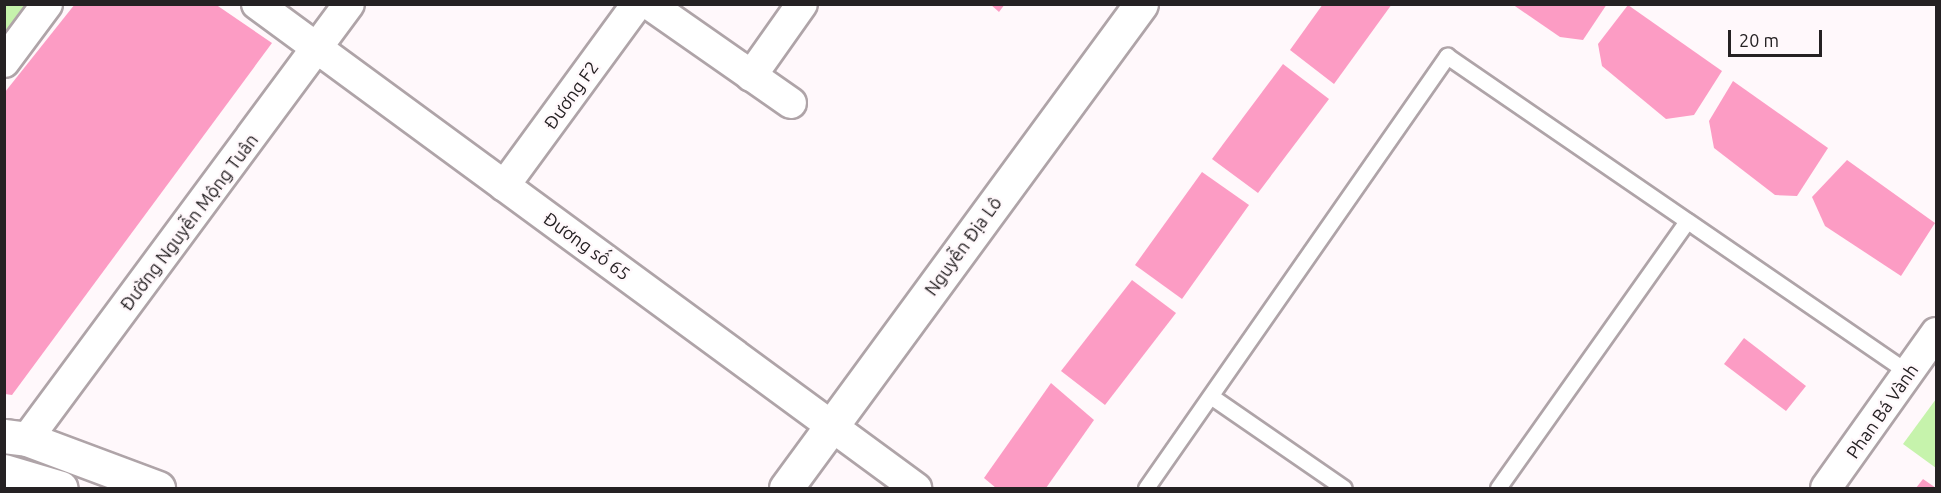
<!DOCTYPE html>
<html>
<head>
<meta charset="utf-8">
<style>
	body { margin:0 }
	#map { position:relative; width:1941px; height:493px; overflow:hidden; background:#fff8fb; font-family:Ubuntu,sans-serif }
	div>[style] { position:absolute }
	.green>* { inset:0; background:#c6f3ac }
	.building>* { inset:0; background:#fc9cc4 }
	.roads { filter:drop-shadow(2px 0 #afa4a8) drop-shadow(-2px 0 #afa4a8) drop-shadow(0 2px #afa4a8) drop-shadow(0 -2px #afa4a8) }
	.lane>* { height:15px; margin:-7.5px; padding:0 7.5px; transform-origin:7.5px; border-radius:7.5px; background:#fff }
	.street>* { height:30px; margin:-15px; padding:0 15px; transform-origin:15px; border-radius:15px; background:#fff }
	.secondary>* { height:33px; margin:-16.5px; padding:0 16.5px; transform-origin:16.5px; border-radius:16.5px; background:#fff }
	.primary>* { height:33px; margin:-16.5px; padding:0 16.5px; transform-origin:16.5px; border-radius:16.5px; background:#fff }
	span { translate:-50% -50%; white-space:nowrap; text-align:center; line-height:1.15; -webkit-text-stroke:4.5px #fff8fb; paint-order:stroke }
	.street-label { font-size:18px; color:#252123 }
	.frame { position:absolute; inset:0; border:6px solid #252123; pointer-events:none }
	.scale { position:absolute; left:1728px; top:30px; width:94px; height:27px; box-sizing:border-box; border:3px solid #252123; border-top:0; padding-left:8px; font-size:18px; line-height:21px; white-space:nowrap; color:#252123; -webkit-text-stroke:4px #fff8fb; paint-order:stroke }
</style>
</head>
<body>
<div id="map">
	<div class="green">
		<div style="clip-path:polygon(5px 5px,28px 5px,5px 37px)"></div>
		<div style="clip-path:polygon(1936px 399px,1936px 468px,1903px 444px)"></div>
	</div>
	<div class="building">
		<div style="clip-path:polygon(75px 4px,215px 4px,272px 43px,12px 395px,5px 394px,5px 92px)"></div>
		<div style="clip-path:polygon(990px 4px,1005px 4px,999px 12px)"></div>
		<div style="clip-path:polygon(1323px 4px,1392px 4px,1334px 84px,1290px 50px)"></div>
		<div style="clip-path:polygon(1512px 4px,1607px 4px,1583px 40px,1560px 37px)"></div>
		<div style="clip-path:polygon(1628px 5px,1722px 71px,1694px 115px,1666px 119px,1602px 66px,1598px 44px)"></div>
		<div style="clip-path:polygon(1283px 64px,1329px 99px,1258px 193px,1212px 159px)"></div>
		<div style="clip-path:polygon(1733px 81px,1828px 148px,1797px 196px,1775px 195px,1714px 148px,1709px 121px)"></div>
		<div style="clip-path:polygon(1847px 160px,1935px 223px,1901px 276px,1825px 226px,1812px 197px)"></div>
		<div style="clip-path:polygon(1202px 172px,1249px 205px,1182px 299px,1135px 265px)"></div>
		<div style="clip-path:polygon(1132px 280px,1176px 313px,1105px 405px,1061px 371px)"></div>
		<div style="clip-path:polygon(1744px 338px,1806px 386px,1786px 411px,1724px 364px)"></div>
		<div style="clip-path:polygon(1051px 383px,1094px 420px,1046px 488px,996px 488px,984px 478px)"></div>
		<div style="clip-path:polygon(1923px 479px,1936px 488px,1916px 488px)"></div>
	</div>
	<div class="roads">
		<div class="lane">
			<div style="left:1212px;top:397px;width:160px;rotate:34.6deg"></div>
			<div style="left:1146px;top:488px;width:527px;rotate:-55.13deg"></div>
			<div style="left:1447px;top:56px;width:560px;rotate:34.46deg"></div>
			<div style="left:1498px;top:488px;width:327px;rotate:-54.7deg"></div>
		</div>
		<div class="street">
			<div style="left:257px;top:4px;width:818px;rotate:36.3deg"></div>
			<div style="left:649px;top:4px;width:173px;rotate:34.9deg"></div>
			<div style="left:4px;top:62px;width:72px;rotate:-53.4deg"></div>
			<div style="left:751px;top:76px;width:88px;rotate:-54.7deg"></div>
			<div style="left:504px;top:186px;width:225px;rotate:-53.8deg"></div>
			<div style="left:27px;top:439px;width:541px;rotate:-53.49deg"></div>
			<div style="left:1826px;top:488px;width:190px;rotate:-54.6deg"></div>
		</div>
		<div class="secondary">
			<div style="left:786px;top:488px;width:600px;rotate:-53.74deg"></div>
		</div>
		<div class="primary">
			<div style="left:4px;top:436px;width:23px;rotate:7deg"></div>
			<div style="left:27px;top:439px;width:140px;rotate:20.5deg"></div>
			<div style="left:4px;top:471px;width:59px;rotate:16.6deg"></div>
		</div>
	</div>
	<div class="street-label">
		<span style="left:571px;top:95px;rotate:-54deg">Đương F2</span>
		<span style="left:189px;top:222px;rotate:-53deg">Đường Nguyễn Mộng Tuân</span>
		<span style="left:587px;top:246px;rotate:36deg">Đương số 65</span>
		<span style="left:963px;top:246px;rotate:-54deg">Nguyễn Địa Lô</span>
		<span style="left:1882px;top:411px;rotate:-55deg">Phan Bá Vành</span>
	</div>
	<div class="frame"></div>
	<div class="scale">20 m</div>
</div>
</body>
</html>
